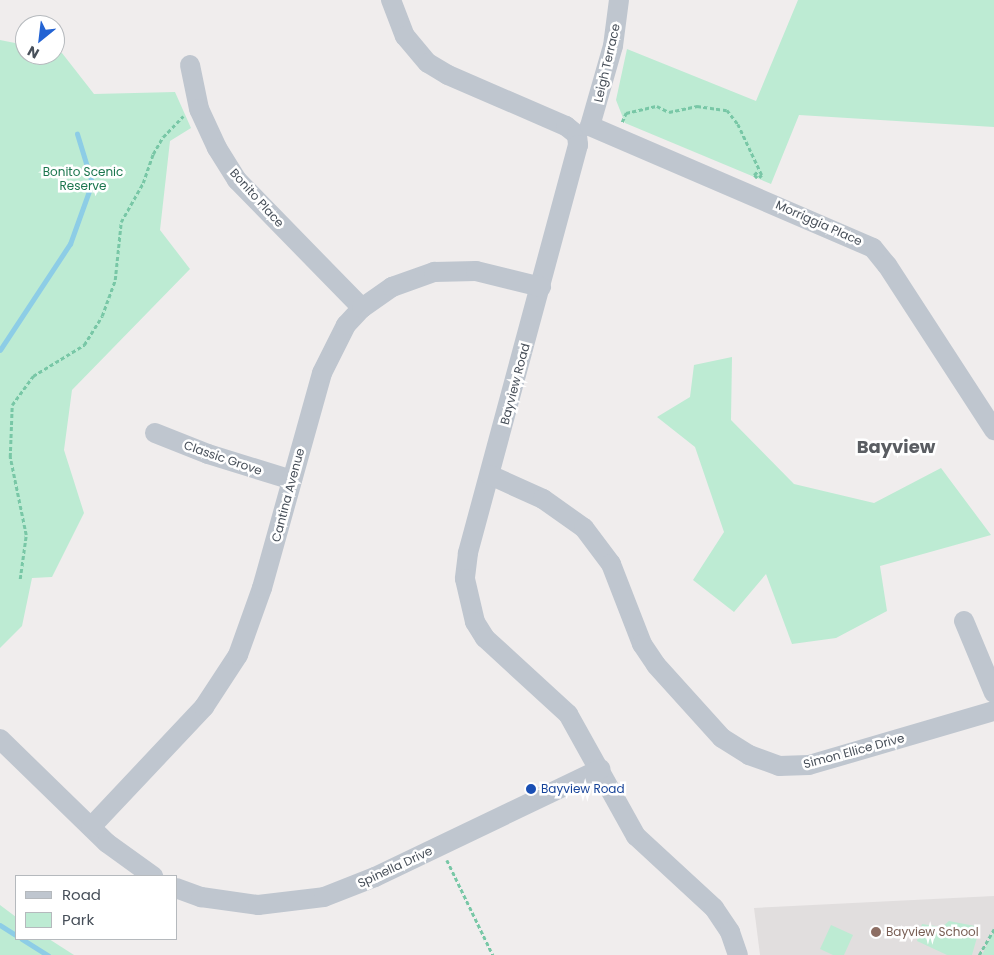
<!DOCTYPE html>
<html>
<head>
<meta charset="utf-8">
<style>
	body { margin:0 }
	#map { position:relative; width:994px; height:955px; overflow:hidden; background:#f0eded; font-family:Poppins,sans-serif }
	div>[style] { position:absolute }
	.education>* { inset:0; background:#e1dede }
	.green>* { inset:0; background:#bdebd3 }
	.stream>* { height:4.5px; margin:-2.25px; padding:0 2.25px; transform-origin:2.25px; border-radius:2.25px; background:#8dcde6 }
	.path>* { height:2.5px; margin-top:-1.25px; transform-origin:0; background:repeating-linear-gradient(90deg,#78c7a6 0 4px,transparent 0 6.5px) }
	.minor>* { height:20px; margin:-10px; padding:0 10px; transform-origin:10px; border-radius:10px; background:#bfc6cf }
	.dots>* { width:14px; height:14px; translate:-50% -50%; box-sizing:border-box; border:2px solid #fff; border-radius:50% }
	span { translate:-50% -50%; white-space:nowrap; text-align:center; line-height:1.15; -webkit-text-stroke:5px #fff; paint-order:stroke }
	.street-label { font-size:12px; color:#474f59 }
	.park-label { font-size:12px; color:#1c764f }
	.transit-label { font-size:12px; color:#164399 }
	.left { translate:0 -50%; text-align:left }
	.education-label { font-size:12px; color:#785e54 }
	.district-label { font-size:18px; color:#5a5d62; font-weight:700 }
	.legend { position:absolute; left:15px; top:875px; width:162px; height:65px; box-sizing:border-box; background:#fff; border:1px solid #b5b9bd; margin:0; padding:6px 9px; list-style:none; font-size:15px; color:#474f59 }
	.legend li { display:flex; align-items:center; gap:10px; height:25px }
	.legend b { width:25px; border:1px solid #b5b9bd }
	.north { position:absolute; left:15px; top:15px; width:50px; height:50px; box-sizing:border-box; background:#fff; border:1px solid #b5b9bd; border-radius:50%; rotate:209deg; font-size:14px; font-weight:700; line-height:20px; text-align:center; color:#474f59 }
	.north::after { content:''; display:block; margin:auto; width:18px; height:22px; background:#2363d3; clip-path:polygon(50% 0,100% 100%,50% 72%,0 100%) }
</style>
</head>
<body>
<div id="map">
	<div class="education">
		<div style="clip-path:polygon(994px 896px,994px 955px,760px 955px,754px 908px)"></div>
	</div>
	<div class="green">
		<div style="clip-path:polygon(798px 0,994px 0,994px 127px,799px 115px,771px 184px,625px 123px,616px 100px,627px 49px,756px 101px)"></div>
		<div style="clip-path:polygon(0 40px,25px 45px,25px 55px,62px 53px,94px 94px,175px 92px,191px 128px,170px 141px,160px 230px,190px 269px,72px 390px,64px 450px,84px 513px,52px 577px,32px 578px,22px 626px,0 648px)"></div>
		<div style="clip-path:polygon(732px 357px,731px 420px,794px 484px,874px 503px,941px 468px,991px 535px,880px 566px,887px 611px,836px 638px,792px 644px,766px 574px,734px 612px,693px 580px,724px 532px,695px 447px,657px 417px,690px 397px,694px 365px)"></div>
		<div style="clip-path:polygon(0 905px,16px 917px,16px 939px,49px 939px,74px 955px,0 955px)"></div>
		<div style="clip-path:polygon(949px 921px,980px 927px,972px 955px,947px 955px,917px 941px,922px 924px,942px 927px)"></div>
		<div style="clip-path:polygon(831px 925px,853px 935px,844px 955px,833px 955px,820px 949px)"></div>
		<div style="clip-path:polygon(994px 932px,994px 955px,982px 955px,992px 935px)"></div>
	</div>
	<div class="stream">
		<div style="left:0;top:350px;width:127px;rotate:-56.6deg"></div>
		<div style="left:70px;top:244px;width:65px;rotate:-70.2deg"></div>
		<div style="left:92px;top:183px;width:51px;rotate:-107deg"></div>
		<div style="left:0;top:925px;width:19px;rotate:32deg"></div>
		<div style="left:22px;top:939px;width:31px;rotate:32deg"></div>
	</div>
	<div class="path">
		<div style="left:622px;top:122px;width:10px;rotate:-66deg"></div>
		<div style="left:626px;top:113px;width:32px;rotate:-13deg"></div>
		<div style="left:657px;top:106px;width:13px;rotate:27deg"></div>
		<div style="left:669px;top:112px;width:29px;rotate:-12deg"></div>
		<div style="left:697px;top:106px;width:30px;rotate:8deg"></div>
		<div style="left:727px;top:110px;width:18px;rotate:52deg"></div>
		<div style="left:738px;top:124px;width:56px;rotate:64.8deg"></div>
		<div style="left:762px;top:175px;width:6px;rotate:135deg"></div>
		<div style="left:757px;top:178px;width:4px;rotate:-135deg"></div>
		<div style="left:754px;top:175px;width:6px;rotate:-45deg"></div>
		<div style="left:20px;top:579px;width:44px;rotate:-82.2deg"></div>
		<div style="left:26px;top:535px;width:80px;rotate:-101.6deg"></div>
		<div style="left:10px;top:457px;width:52px;rotate:-87.8deg"></div>
		<div style="left:12px;top:405px;width:36px;rotate:-54deg"></div>
		<div style="left:33px;top:376px;width:60px;rotate:-31.3deg"></div>
		<div style="left:84px;top:345px;width:34px;rotate:-58deg"></div>
		<div style="left:102px;top:316px;width:38px;rotate:-70deg"></div>
		<div style="left:115px;top:280px;width:58px;rotate:-84.1deg"></div>
		<div style="left:121px;top:222px;width:45px;rotate:-60.6deg"></div>
		<div style="left:143px;top:183px;width:31px;rotate:-71deg"></div>
		<div style="left:153px;top:154px;width:20px;rotate:-60deg"></div>
		<div style="left:163px;top:137px;width:29px;rotate:-46deg"></div>
		<div style="left:447px;top:860px;width:106px;rotate:64.2deg"></div>
		<div style="left:979px;top:955px;width:30px;rotate:-60deg"></div>
	</div>
	<div class="minor">
		<div style="left:391px;top:0;width:39px;rotate:69deg"></div>
		<div style="left:405px;top:36px;width:35px;rotate:50deg"></div>
		<div style="left:428px;top:63px;width:23px;rotate:31deg"></div>
		<div style="left:448px;top:75px;width:129px;rotate:23.4deg"></div>
		<div style="left:566px;top:126px;width:14px;rotate:39deg"></div>
		<div style="left:577px;top:135px;width:10px;rotate:84deg"></div>
		<div style="left:578px;top:145px;width:423px;rotate:105.1deg"></div>
		<div style="left:468px;top:553px;width:26px;rotate:97deg"></div>
		<div style="left:465px;top:579px;width:44px;rotate:76.9deg"></div>
		<div style="left:475px;top:622px;width:19px;rotate:58deg"></div>
		<div style="left:485px;top:638px;width:113px;rotate:42.5deg"></div>
		<div style="left:568px;top:714px;width:140px;rotate:60.9deg"></div>
		<div style="left:636px;top:836px;width:106px;rotate:42.7deg"></div>
		<div style="left:714px;top:908px;width:29px;rotate:56deg"></div>
		<div style="left:730px;top:932px;width:24px;rotate:71deg"></div>
		<div style="left:190px;top:65px;width:45px;rotate:78.4deg"></div>
		<div style="left:199px;top:109px;width:43px;rotate:65.2deg"></div>
		<div style="left:217px;top:148px;width:38px;rotate:58deg"></div>
		<div style="left:237px;top:180px;width:179px;rotate:45.7deg"></div>
		<div style="left:590px;top:126px;width:308px;rotate:23.3deg"></div>
		<div style="left:873px;top:248px;width:22px;rotate:51deg"></div>
		<div style="left:887px;top:265px;width:197px;rotate:57deg"></div>
		<div style="left:590px;top:126px;width:83px;rotate:-74deg"></div>
		<div style="left:613px;top:46px;width:46px;rotate:-82.6deg"></div>
		<div style="left:155px;top:433px;width:57px;rotate:21.6deg"></div>
		<div style="left:208px;top:454px;width:88px;rotate:17.2deg"></div>
		<div style="left:490px;top:475px;width:58px;rotate:24.4deg"></div>
		<div style="left:543px;top:499px;width:50px;rotate:35.3deg"></div>
		<div style="left:584px;top:528px;width:45px;rotate:53.1deg"></div>
		<div style="left:611px;top:564px;width:86px;rotate:68.8deg"></div>
		<div style="left:642px;top:644px;width:25px;rotate:56deg"></div>
		<div style="left:656px;top:665px;width:98px;rotate:47.9deg"></div>
		<div style="left:722px;top:738px;width:32px;rotate:32deg"></div>
		<div style="left:749px;top:755px;width:32px;rotate:20deg"></div>
		<div style="left:779px;top:766px;width:30px;rotate:-2deg"></div>
		<div style="left:809px;top:765px;width:193px;rotate:-16.3deg"></div>
		<div style="left:964px;top:621px;width:78px;rotate:67.4deg"></div>
		<div style="left:0;top:739px;width:149px;rotate:44.2deg"></div>
		<div style="left:107px;top:843px;width:57px;rotate:35.7deg"></div>
		<div style="left:91px;top:827px;width:165px;rotate:-46.7deg"></div>
		<div style="left:204px;top:707px;width:62px;rotate:-56.8deg"></div>
		<div style="left:238px;top:655px;width:71px;rotate:-70.3deg"></div>
		<div style="left:262px;top:588px;width:223px;rotate:-74.4deg"></div>
		<div style="left:322px;top:373px;width:54px;rotate:-63.4deg"></div>
		<div style="left:346px;top:325px;width:23px;rotate:-47deg"></div>
		<div style="left:362px;top:308px;width:37px;rotate:-35deg"></div>
		<div style="left:392px;top:287px;width:45px;rotate:-19.7deg"></div>
		<div style="left:434px;top:272px;width:42px;rotate:-1.4deg"></div>
		<div style="left:476px;top:271px;width:67px;rotate:13.8deg"></div>
		<div style="left:176px;top:888px;width:27px;rotate:20deg"></div>
		<div style="left:201px;top:897px;width:58px;rotate:8deg"></div>
		<div style="left:258px;top:905px;width:66px;rotate:-6.9deg"></div>
		<div style="left:324px;top:897px;width:55px;rotate:-21.4deg"></div>
		<div style="left:375px;top:877px;width:250px;rotate:-25.6deg"></div>
	</div>
	<div class="dots">
		<div style="left:531px;top:789px;background:#1a4fb4"></div>
		<div style="left:876px;top:932px;background:#8d6e63"></div>
	</div>
	<div class="street-label">
		<span style="left:607px;top:63px;rotate:-77deg">Leigh Terrace</span>
		<span style="left:257px;top:198px;rotate:48deg">Bonito Place</span>
		<span style="left:819px;top:223px;rotate:24deg">Morriggia Place</span>
		<span style="left:515px;top:384px;rotate:-75deg">Bayview Road</span>
		<span style="left:223px;top:458px;rotate:19deg">Classic Grove</span>
		<span style="left:288px;top:495px;rotate:-75deg">Cantina Avenue</span>
		<span style="left:854px;top:751px;rotate:-15deg">Simon Ellice Drive</span>
		<span style="left:395px;top:867px;rotate:-25deg">Spinella Drive</span>
	</div>
	<div class="park-label">
		<span style="left:83px;top:179px">Bonito Scenic<br>Reserve</span>
	</div>
	<div class="transit-label">
		<span class="left" style="left:541px;top:789px">Bayview Road</span>
	</div>
	<div class="education-label">
		<span class="left" style="left:886px;top:932px">Bayview School</span>
	</div>
	<div class="district-label">
		<span style="left:896px;top:447px">Bayview</span>
	</div>
	<ul class="legend">
	<li><b style="height:6px;background:#bfc6cf"></b>Road</li>
	<li><b style="height:14px;background:#bdebd3"></b>Park</li>
	</ul>
	<div class="north">N</div>
</div>
</body>
</html>
